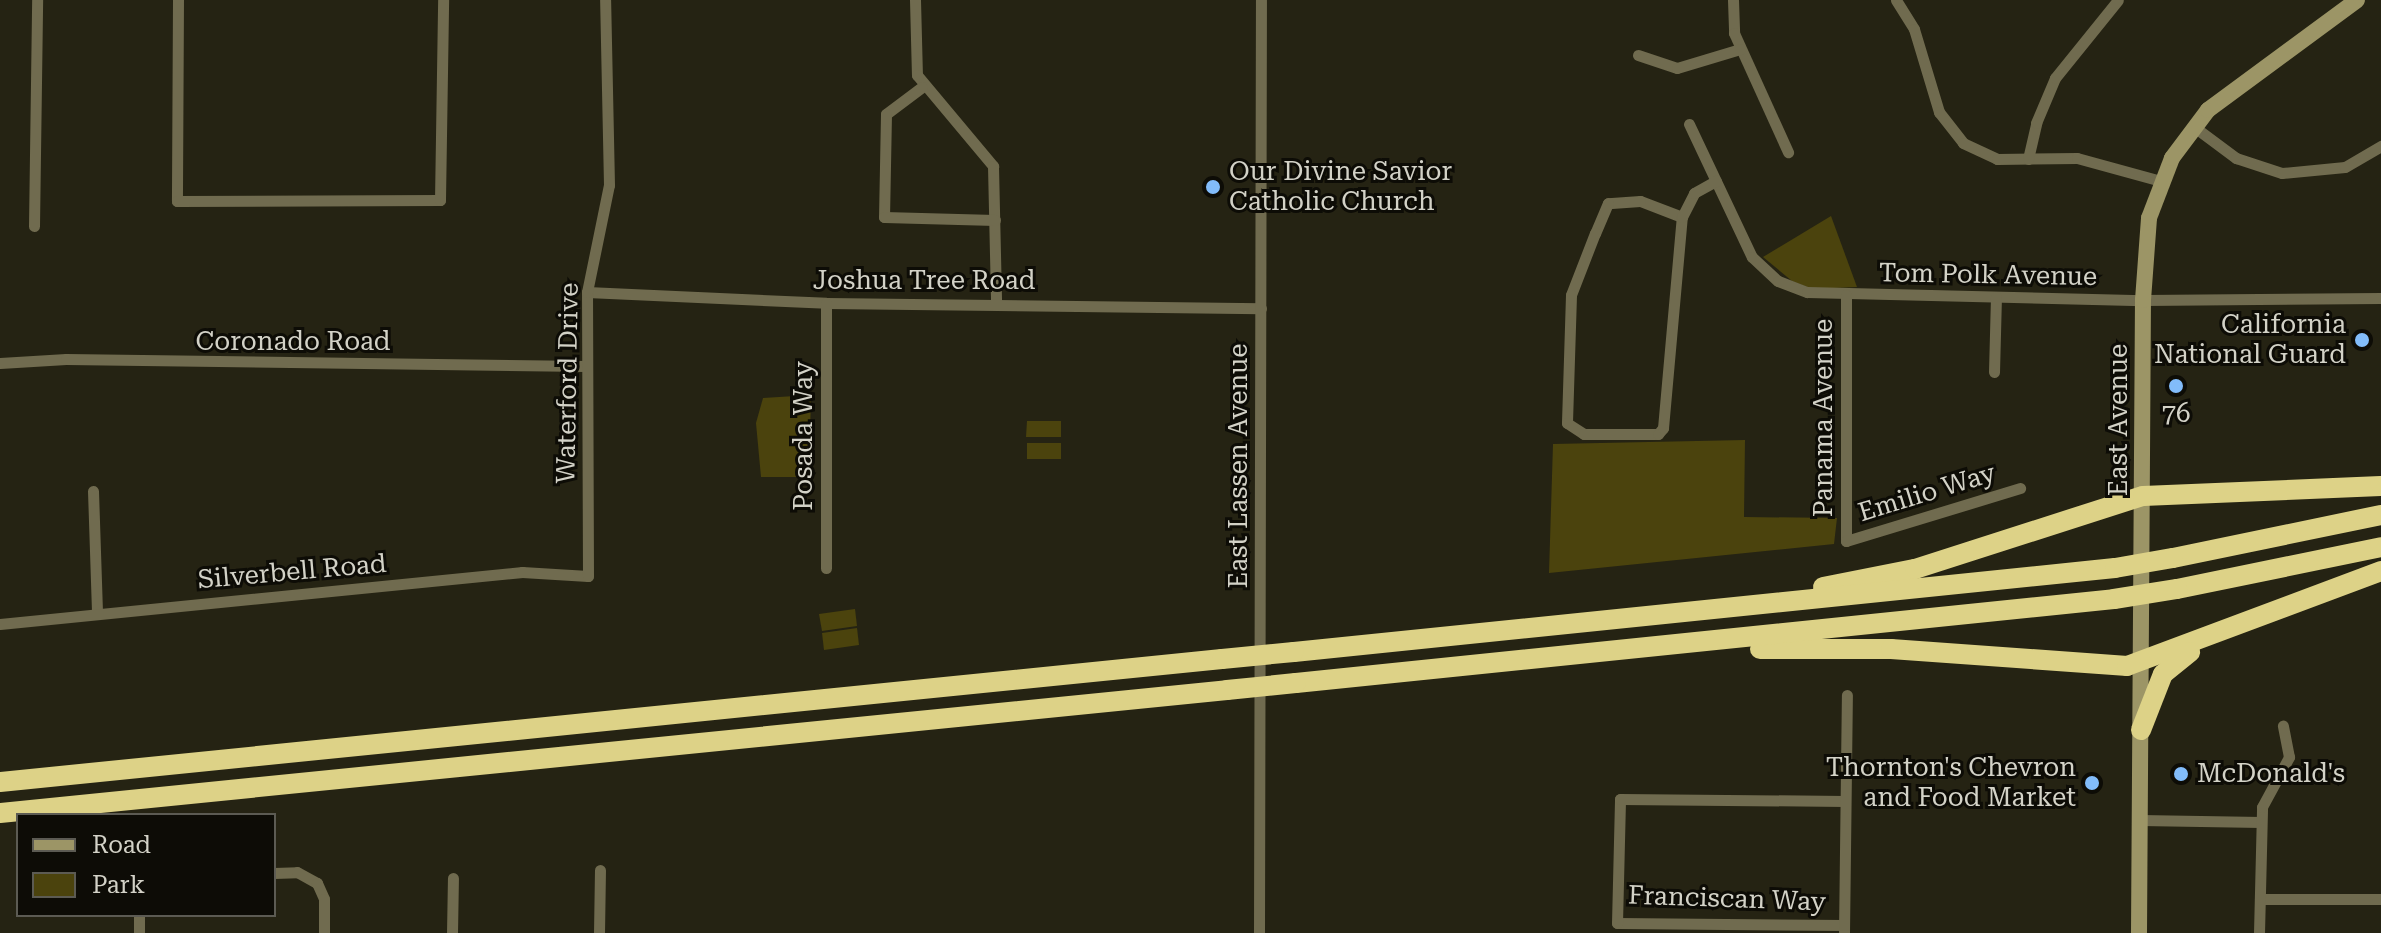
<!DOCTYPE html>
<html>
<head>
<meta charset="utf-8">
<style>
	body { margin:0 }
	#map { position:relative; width:2381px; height:933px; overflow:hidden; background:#252313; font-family:"Roboto Serif",serif }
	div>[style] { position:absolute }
	.green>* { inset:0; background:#4b430d }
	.street>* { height:11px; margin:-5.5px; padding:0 5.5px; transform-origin:5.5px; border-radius:5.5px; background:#706b4f }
	.secondary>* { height:16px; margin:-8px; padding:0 8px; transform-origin:8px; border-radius:8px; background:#9c9566 }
	.highway>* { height:20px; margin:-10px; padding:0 10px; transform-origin:10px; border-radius:10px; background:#ddd287 }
	.highway-bridge>* { height:20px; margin:-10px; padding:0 10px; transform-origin:10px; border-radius:10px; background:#ddd287 }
	.dots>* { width:22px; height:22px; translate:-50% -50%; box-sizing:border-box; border:4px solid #0d0c06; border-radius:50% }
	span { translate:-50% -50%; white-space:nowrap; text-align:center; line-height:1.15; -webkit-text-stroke:6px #0d0c06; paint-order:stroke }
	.poi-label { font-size:26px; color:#d3d2c7 }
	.left { translate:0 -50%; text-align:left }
	.right { translate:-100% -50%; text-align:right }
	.street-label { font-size:26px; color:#d3d2c7 }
	.legend { position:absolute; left:16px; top:813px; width:260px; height:104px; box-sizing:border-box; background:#0d0c06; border:2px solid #5c5b53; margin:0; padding:10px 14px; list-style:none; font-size:24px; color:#d3d2c7 }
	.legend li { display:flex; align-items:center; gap:16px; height:40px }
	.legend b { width:40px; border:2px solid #5c5b53 }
</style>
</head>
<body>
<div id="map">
	<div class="green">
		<div style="clip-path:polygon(1831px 216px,1857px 287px,1812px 289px,1792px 281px,1763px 257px)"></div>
		<div style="clip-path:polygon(811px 395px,809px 477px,761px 477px,756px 423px,763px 398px)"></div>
		<div style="clip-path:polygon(1027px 421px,1061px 421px,1061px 437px,1026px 437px)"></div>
		<div style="clip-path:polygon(1745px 440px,1744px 517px,1837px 518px,1834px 544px,1549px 573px,1553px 444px)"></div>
		<div style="clip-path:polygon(1027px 443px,1061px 443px,1061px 459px,1027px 459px)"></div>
		<div style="clip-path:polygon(855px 609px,857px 626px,822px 631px,819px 614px)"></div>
		<div style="clip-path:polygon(857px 628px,859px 645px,824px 650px,822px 633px)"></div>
	</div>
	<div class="street">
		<div style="left:178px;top:0;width:201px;rotate:90.3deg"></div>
		<div style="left:177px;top:201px;width:263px;rotate:-0.2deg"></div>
		<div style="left:440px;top:200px;width:200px;rotate:-89.1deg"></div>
		<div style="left:915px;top:0;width:75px;rotate:88.5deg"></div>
		<div style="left:917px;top:75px;width:119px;rotate:50.1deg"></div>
		<div style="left:993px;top:166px;width:136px;rotate:88.7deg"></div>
		<div style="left:1733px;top:0;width:33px;rotate:88deg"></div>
		<div style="left:1734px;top:33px;width:131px;rotate:65.6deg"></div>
		<div style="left:1896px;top:0;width:34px;rotate:58deg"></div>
		<div style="left:1914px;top:29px;width:87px;rotate:73.2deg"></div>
		<div style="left:1939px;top:112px;width:39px;rotate:52deg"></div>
		<div style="left:1963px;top:143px;width:38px;rotate:25deg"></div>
		<div style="left:1997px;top:159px;width:80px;rotate:-0.7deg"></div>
		<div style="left:2077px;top:158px;width:87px;rotate:15.3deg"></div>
		<div style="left:1638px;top:55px;width:41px;rotate:18.4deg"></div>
		<div style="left:1677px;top:68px;width:66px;rotate:-16.8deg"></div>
		<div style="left:922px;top:87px;width:45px;rotate:143.1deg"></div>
		<div style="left:886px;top:114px;width:103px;rotate:91.1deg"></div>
		<div style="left:884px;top:217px;width:111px;rotate:1.5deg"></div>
		<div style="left:1689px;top:124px;width:147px;rotate:64.7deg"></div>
		<div style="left:1752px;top:257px;width:35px;rotate:43deg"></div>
		<div style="left:1778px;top:281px;width:31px;rotate:21deg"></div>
		<div style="left:1807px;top:292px;width:336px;rotate:1.4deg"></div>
		<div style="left:2143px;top:300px;width:238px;rotate:-0.5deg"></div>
		<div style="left:2193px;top:126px;width:54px;rotate:36.7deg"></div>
		<div style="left:2236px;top:158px;width:48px;rotate:18.1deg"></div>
		<div style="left:2282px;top:173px;width:63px;rotate:-5.4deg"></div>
		<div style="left:2345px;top:167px;width:42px;rotate:-30.3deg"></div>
		<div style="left:2028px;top:159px;width:37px;rotate:-77deg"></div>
		<div style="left:2036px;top:123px;width:49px;rotate:-67.1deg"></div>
		<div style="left:2055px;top:78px;width:100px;rotate:-51.1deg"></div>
		<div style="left:1682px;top:217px;width:45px;rotate:-159.1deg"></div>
		<div style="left:1640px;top:201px;width:32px;rotate:176deg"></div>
		<div style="left:1608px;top:203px;width:33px;rotate:113deg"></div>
		<div style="left:1595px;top:233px;width:66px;rotate:111.2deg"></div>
		<div style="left:1571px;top:295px;width:128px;rotate:91.8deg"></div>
		<div style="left:1567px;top:423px;width:20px;rotate:33deg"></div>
		<div style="left:1584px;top:434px;width:74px"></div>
		<div style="left:1658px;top:434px;width:8px;rotate:-50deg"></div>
		<div style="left:1663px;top:428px;width:212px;rotate:-84.9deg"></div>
		<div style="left:1682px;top:217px;width:27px;rotate:-63deg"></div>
		<div style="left:1694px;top:193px;width:25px;rotate:-29deg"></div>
		<div style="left:34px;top:226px;width:226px;rotate:-89.2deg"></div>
		<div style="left:587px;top:292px;width:239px;rotate:2.6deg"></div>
		<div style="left:826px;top:303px;width:435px;rotate:0.7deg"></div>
		<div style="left:1846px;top:295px;width:246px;rotate:90deg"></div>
		<div style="left:1846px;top:541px;width:182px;rotate:-16.9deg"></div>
		<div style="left:826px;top:303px;width:265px;rotate:90deg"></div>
		<div style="left:0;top:363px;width:66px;rotate:-3.5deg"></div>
		<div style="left:66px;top:359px;width:520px;rotate:0.77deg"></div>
		<div style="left:1994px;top:372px;width:75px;rotate:-88.5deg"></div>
		<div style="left:93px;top:491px;width:120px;rotate:88.1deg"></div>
		<div style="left:0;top:624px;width:525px;rotate:-5.69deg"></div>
		<div style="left:522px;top:572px;width:66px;rotate:3.5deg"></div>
		<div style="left:588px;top:576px;width:284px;rotate:-90.2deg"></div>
		<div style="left:587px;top:292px;width:109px;rotate:-78.4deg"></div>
		<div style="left:609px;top:185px;width:185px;rotate:-91.2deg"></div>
		<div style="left:2140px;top:820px;width:121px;rotate:0.9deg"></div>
		<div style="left:274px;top:873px;width:23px;rotate:-2deg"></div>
		<div style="left:297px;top:872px;width:23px;rotate:29deg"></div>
		<div style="left:317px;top:883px;width:17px;rotate:66deg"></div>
		<div style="left:324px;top:899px;width:34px;rotate:90deg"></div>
		<div style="left:2260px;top:899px;width:121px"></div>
		<div style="left:139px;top:915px;width:18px;rotate:90deg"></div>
		<div style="left:1844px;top:925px;width:227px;rotate:-179.5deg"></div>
		<div style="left:1617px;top:923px;width:124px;rotate:-88.6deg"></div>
		<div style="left:1620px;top:799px;width:225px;rotate:0.5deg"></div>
		<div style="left:452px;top:933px;width:55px;rotate:-89deg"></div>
		<div style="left:599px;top:933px;width:63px;rotate:-89.1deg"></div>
		<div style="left:1259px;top:933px;width:933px;rotate:-89.88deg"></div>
		<div style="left:1844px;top:933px;width:238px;rotate:-89.3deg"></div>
		<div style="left:2259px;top:933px;width:126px;rotate:-88.6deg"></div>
		<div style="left:2262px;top:807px;width:57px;rotate:-61.6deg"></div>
		<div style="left:2289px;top:757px;width:32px;rotate:-101deg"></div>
	</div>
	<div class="secondary">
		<div style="left:2139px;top:933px;width:633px;rotate:-89.64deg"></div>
		<div style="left:2143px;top:300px;width:82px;rotate:-85.8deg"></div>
		<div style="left:2149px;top:218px;width:64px;rotate:-69deg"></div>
		<div style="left:2172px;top:158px;width:60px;rotate:-53.1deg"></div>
		<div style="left:2208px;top:110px;width:185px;rotate:-36.4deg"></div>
	</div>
	<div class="highway">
		<div style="left:2173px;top:558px;width:212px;rotate:-11.7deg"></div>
		<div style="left:1823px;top:587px;width:94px;rotate:-11.1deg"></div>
		<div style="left:1915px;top:569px;width:239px;rotate:-17.8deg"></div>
		<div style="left:2143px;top:496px;width:238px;rotate:-2.4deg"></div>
		<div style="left:2177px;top:589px;width:208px;rotate:-11.6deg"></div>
		<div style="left:1760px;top:649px;width:131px"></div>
		<div style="left:1891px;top:649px;width:237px;rotate:4.1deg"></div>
		<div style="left:2127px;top:666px;width:271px;rotate:-20.5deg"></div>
		<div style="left:1294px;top:652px;width:825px;rotate:-5.84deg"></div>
		<div style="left:1296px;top:683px;width:822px;rotate:-5.86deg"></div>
		<div style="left:2141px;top:730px;width:60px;rotate:-68.6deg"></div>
		<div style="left:2163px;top:674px;width:35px;rotate:-39deg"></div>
		<div style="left:0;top:782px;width:1228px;rotate:-5.75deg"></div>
		<div style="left:0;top:813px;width:1233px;rotate:-5.72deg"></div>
	</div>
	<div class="highway-bridge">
		<div style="left:2115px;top:568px;width:59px;rotate:-9.8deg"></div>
		<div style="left:2114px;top:599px;width:64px;rotate:-9deg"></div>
		<div style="left:1222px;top:659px;width:72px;rotate:-5.6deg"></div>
		<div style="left:1227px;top:690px;width:69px;rotate:-5.8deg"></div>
	</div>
	<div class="dots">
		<div style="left:1213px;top:187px;background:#82bcfa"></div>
		<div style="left:2362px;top:340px;background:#82bcfa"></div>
		<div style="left:2176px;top:386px;background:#82bcfa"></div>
		<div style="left:2181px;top:774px;background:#82bcfa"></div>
		<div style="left:2092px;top:783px;background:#82bcfa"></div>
	</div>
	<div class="poi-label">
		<span class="left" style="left:1229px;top:187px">Our Divine Savior<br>Catholic Church</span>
		<span class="right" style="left:2346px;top:340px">California<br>National Guard</span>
		<span style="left:2176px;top:414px">76</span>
		<span class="right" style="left:2076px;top:783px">Thornton's Chevron<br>and Food Market</span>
		<span class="left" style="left:2197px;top:774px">McDonald's</span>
	</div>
	<div class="street-label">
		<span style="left:1988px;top:275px;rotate:1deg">Tom Polk Avenue</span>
		<span style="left:924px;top:281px">Joshua Tree Road</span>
		<span style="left:293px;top:342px">Coronado Road</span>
		<span style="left:568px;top:383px;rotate:-89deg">Waterford Drive</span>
		<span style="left:1824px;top:418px;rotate:-90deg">Panama Avenue</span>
		<span style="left:2119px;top:420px;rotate:-90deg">East Avenue</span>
		<span style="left:804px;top:436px;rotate:-90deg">Posada Way</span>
		<span style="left:1239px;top:466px;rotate:-90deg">East Lassen Avenue</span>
		<span style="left:1927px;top:493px;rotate:-17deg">Emilio Way</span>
		<span style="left:292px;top:572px;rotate:-5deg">Silverbell Road</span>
		<span style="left:1727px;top:899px;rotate:2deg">Franciscan Way</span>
	</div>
	<ul class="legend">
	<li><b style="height:10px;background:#9c9566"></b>Road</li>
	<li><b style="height:22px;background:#4b430d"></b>Park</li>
	</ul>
</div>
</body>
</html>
